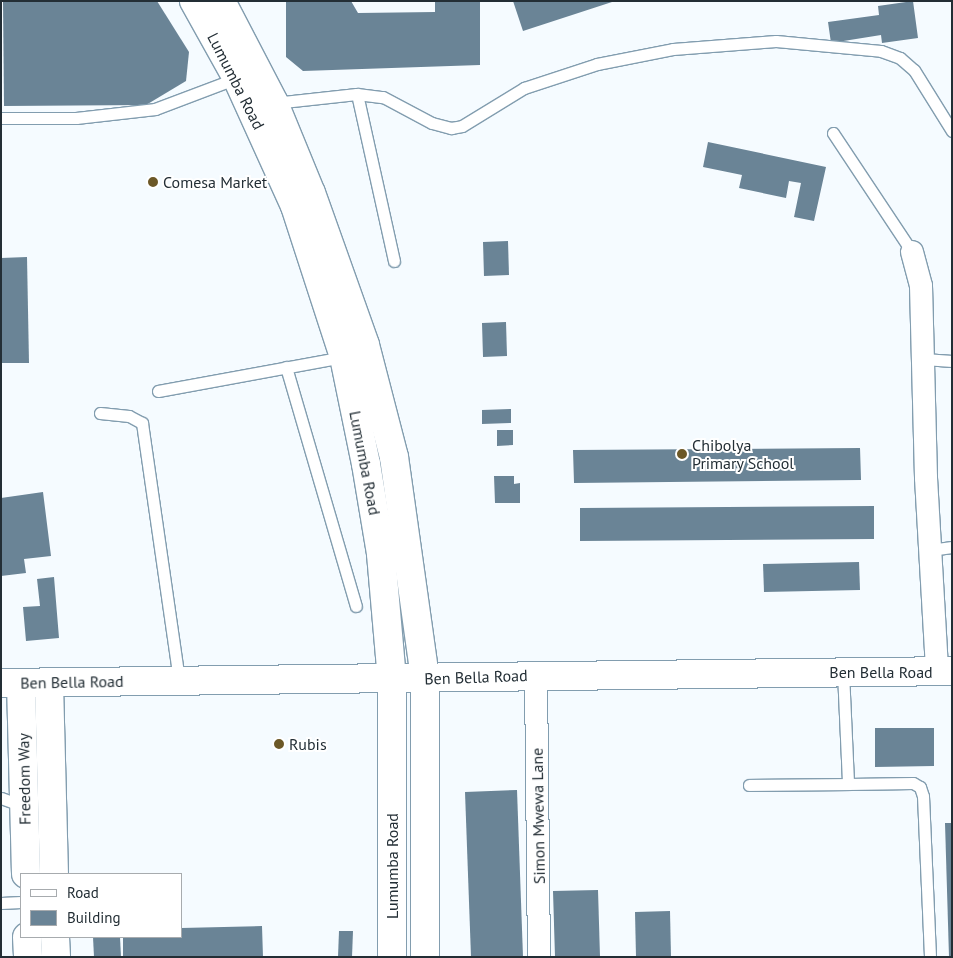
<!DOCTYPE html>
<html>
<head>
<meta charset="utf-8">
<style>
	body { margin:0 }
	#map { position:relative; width:953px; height:958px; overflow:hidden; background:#f5fbff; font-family:"PT Sans",sans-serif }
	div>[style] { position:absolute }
	.building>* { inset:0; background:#6a8496 }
	.roads { filter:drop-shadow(1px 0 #829daf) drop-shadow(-1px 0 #829daf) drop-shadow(0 1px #829daf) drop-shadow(0 -1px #829daf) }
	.service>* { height:11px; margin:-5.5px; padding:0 5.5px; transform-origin:5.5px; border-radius:5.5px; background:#fff }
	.minor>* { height:22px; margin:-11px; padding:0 11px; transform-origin:11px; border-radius:11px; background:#fff }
	.secondary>* { height:28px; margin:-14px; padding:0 14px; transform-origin:14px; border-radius:14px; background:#fff }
	.primary>* { height:28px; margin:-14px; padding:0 14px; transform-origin:14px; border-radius:14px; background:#fff }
	.dots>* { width:14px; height:14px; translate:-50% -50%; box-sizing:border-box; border:2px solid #fff; border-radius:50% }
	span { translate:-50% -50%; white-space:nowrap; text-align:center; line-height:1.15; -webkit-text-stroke:4px #fff; paint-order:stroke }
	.street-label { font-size:16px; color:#232e35 }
	.poi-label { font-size:16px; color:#232e35 }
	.left { translate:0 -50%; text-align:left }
	.frame { position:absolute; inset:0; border:2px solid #232e35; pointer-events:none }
	.legend { position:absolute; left:20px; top:873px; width:162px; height:65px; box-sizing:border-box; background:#fff; border:1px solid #a7abae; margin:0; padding:6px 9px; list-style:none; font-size:15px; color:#232e35 }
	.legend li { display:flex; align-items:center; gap:10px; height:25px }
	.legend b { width:25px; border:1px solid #a7abae }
</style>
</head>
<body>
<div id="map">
	<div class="building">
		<div style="clip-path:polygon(3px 1px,157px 1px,189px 52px,186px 81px,146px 105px,4px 106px)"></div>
		<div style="clip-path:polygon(286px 1px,351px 1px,358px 13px,435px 12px,435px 1px,480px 1px,480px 65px,303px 71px,286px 57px)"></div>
		<div style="clip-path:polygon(513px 1px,612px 1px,612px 2px,523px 31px)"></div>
		<div style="clip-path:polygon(913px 1px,918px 38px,882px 43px,881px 35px,831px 43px,828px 22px,879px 15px,878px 6px)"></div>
		<div style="clip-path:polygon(708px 142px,826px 167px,814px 221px,794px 217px,801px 183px,789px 181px,786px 198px,739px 188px,742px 175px,703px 167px)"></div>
		<div style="clip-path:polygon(508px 241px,509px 275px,484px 276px,483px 242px)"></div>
		<div style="clip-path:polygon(27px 257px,29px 363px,1px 363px,1px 258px)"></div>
		<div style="clip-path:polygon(506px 322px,507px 356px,483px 357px,482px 323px)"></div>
		<div style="clip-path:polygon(511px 409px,511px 423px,482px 424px,482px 410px)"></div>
		<div style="clip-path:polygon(497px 430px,513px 430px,513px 445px,497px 446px)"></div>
		<div style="clip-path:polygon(860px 448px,861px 480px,574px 483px,573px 450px)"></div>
		<div style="clip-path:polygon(494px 476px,514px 476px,514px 484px,520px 483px,520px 503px,495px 503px)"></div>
		<div style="clip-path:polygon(43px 492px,51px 556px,24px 559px,26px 573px,1px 576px,1px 498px)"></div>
		<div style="clip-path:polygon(874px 506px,874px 539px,580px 541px,580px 508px)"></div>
		<div style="clip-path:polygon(859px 562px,860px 590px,764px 592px,763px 564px)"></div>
		<div style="clip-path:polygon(54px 577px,59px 638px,26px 641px,23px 607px,40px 606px,37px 579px)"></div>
		<div style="clip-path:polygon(875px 728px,934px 728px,934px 766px,875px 767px)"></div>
		<div style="clip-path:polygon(517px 790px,523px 957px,471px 957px,465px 792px)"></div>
		<div style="clip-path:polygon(945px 823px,952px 823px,952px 957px,949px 957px)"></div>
		<div style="clip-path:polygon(598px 890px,600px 957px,555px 957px,553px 891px)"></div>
		<div style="clip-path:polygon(670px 911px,671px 957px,636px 957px,635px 912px)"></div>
		<div style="clip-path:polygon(262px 926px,263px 957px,123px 957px,123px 937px,181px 937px,181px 928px)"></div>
		<div style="clip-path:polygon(339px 931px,353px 931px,352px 957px,338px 957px)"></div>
		<div style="clip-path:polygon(93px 937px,120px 937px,121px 957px,94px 957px)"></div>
	</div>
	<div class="roads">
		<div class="service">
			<div style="left:357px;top:94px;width:171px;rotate:77.5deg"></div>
			<div style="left:274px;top:103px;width:83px;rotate:-6.2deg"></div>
			<div style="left:357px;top:94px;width:26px;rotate:7deg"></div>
			<div style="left:383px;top:97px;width:55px;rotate:28deg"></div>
			<div style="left:432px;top:123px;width:20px;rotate:15deg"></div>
			<div style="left:451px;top:128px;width:11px;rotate:-10deg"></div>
			<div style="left:462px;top:126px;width:73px;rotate:-31.5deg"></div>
			<div style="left:524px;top:88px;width:77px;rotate:-18.2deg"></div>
			<div style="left:597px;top:64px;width:77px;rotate:-11.2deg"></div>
			<div style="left:673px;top:49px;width:103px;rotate:-4.4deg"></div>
			<div style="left:776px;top:41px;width:105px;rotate:5.4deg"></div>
			<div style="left:881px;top:51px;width:20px;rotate:20deg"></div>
			<div style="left:900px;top:58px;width:18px;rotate:41deg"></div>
			<div style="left:914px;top:70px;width:72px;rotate:58.1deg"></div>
			<div style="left:1px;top:118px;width:75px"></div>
			<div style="left:76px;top:118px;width:80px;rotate:-6.5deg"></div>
			<div style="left:155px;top:109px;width:88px;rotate:-20.7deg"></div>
			<div style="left:833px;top:133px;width:143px;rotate:56.4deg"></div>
			<div style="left:924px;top:359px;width:28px;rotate:4deg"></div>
			<div style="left:286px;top:367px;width:249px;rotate:73.7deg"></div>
			<div style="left:158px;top:391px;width:189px;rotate:-10.4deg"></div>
			<div style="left:100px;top:413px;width:29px;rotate:6deg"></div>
			<div style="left:129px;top:416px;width:15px;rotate:28deg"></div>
			<div style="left:142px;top:423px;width:260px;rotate:81.8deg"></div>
			<div style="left:930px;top:550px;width:22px;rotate:-8deg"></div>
			<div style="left:843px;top:672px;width:112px;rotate:87.4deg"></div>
			<div style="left:848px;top:784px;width:65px;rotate:-0.9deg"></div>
			<div style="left:913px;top:783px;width:8px;rotate:30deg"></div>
			<div style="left:920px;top:787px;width:9px;rotate:72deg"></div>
			<div style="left:923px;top:796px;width:161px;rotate:87.5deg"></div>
			<div style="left:749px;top:785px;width:99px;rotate:-0.6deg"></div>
			<div style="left:1px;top:798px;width:23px;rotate:20deg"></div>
			<div style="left:1px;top:903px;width:20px;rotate:-3deg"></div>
		</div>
		<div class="minor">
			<div style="left:912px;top:252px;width:35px;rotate:75deg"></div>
			<div style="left:921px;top:286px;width:192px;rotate:88.5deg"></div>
			<div style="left:926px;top:478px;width:193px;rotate:86.7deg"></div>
			<div style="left:536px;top:675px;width:282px;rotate:89.4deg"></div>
		</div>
		<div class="secondary">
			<div style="left:1px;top:683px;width:951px;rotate:-0.72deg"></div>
			<div style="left:21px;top:683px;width:191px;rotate:88.5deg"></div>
			<div style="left:49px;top:684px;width:190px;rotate:88.5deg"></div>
			<div style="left:27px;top:937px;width:20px;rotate:87deg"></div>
			<div style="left:55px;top:937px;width:20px;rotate:87deg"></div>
		</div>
		<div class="primary">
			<div style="left:194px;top:1px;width:88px;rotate:60.8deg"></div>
			<div style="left:237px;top:78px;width:141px;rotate:65.6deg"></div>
			<div style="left:295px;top:206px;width:159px;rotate:72deg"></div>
			<div style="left:344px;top:357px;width:109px;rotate:78.4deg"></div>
			<div style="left:366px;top:464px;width:91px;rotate:80.5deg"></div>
			<div style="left:381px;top:554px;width:125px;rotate:85deg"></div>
			<div style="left:392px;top:679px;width:278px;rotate:90deg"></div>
			<div style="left:221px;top:1px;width:115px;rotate:62.5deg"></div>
			<div style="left:274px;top:103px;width:97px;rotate:67.7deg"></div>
			<div style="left:311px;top:193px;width:161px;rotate:70.4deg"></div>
			<div style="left:365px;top:345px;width:116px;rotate:75.5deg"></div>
			<div style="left:394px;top:457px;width:223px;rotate:82deg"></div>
			<div style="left:425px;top:678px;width:279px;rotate:90deg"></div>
		</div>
	</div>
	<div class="dots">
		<div style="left:153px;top:182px;background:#6c5827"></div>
		<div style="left:682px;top:454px;background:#6c5827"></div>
		<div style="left:279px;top:744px;background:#6c5827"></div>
	</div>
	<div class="street-label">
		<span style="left:236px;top:81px;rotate:63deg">Lumumba Road</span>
		<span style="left:365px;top:463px;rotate:79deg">Lumumba Road</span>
		<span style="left:881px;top:672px">Ben Bella Road</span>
		<span style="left:476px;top:677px;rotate:-2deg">Ben Bella Road</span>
		<span style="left:72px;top:682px;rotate:-1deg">Ben Bella Road</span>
		<span style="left:24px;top:779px;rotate:-91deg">Freedom Way</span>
		<span style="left:538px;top:816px;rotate:-91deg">Simon Mwewa Lane</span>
		<span style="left:392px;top:866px;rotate:-90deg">Lumumba Road</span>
	</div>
	<div class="poi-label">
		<span class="left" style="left:163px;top:182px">Comesa Market</span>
		<span class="left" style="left:692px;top:454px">Chibolya<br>Primary School</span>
		<span class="left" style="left:289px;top:744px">Rubis</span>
	</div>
	<div class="frame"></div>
	<ul class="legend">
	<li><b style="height:6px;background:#fff"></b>Road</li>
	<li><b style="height:14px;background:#6a8496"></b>Building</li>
	</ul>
</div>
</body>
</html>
